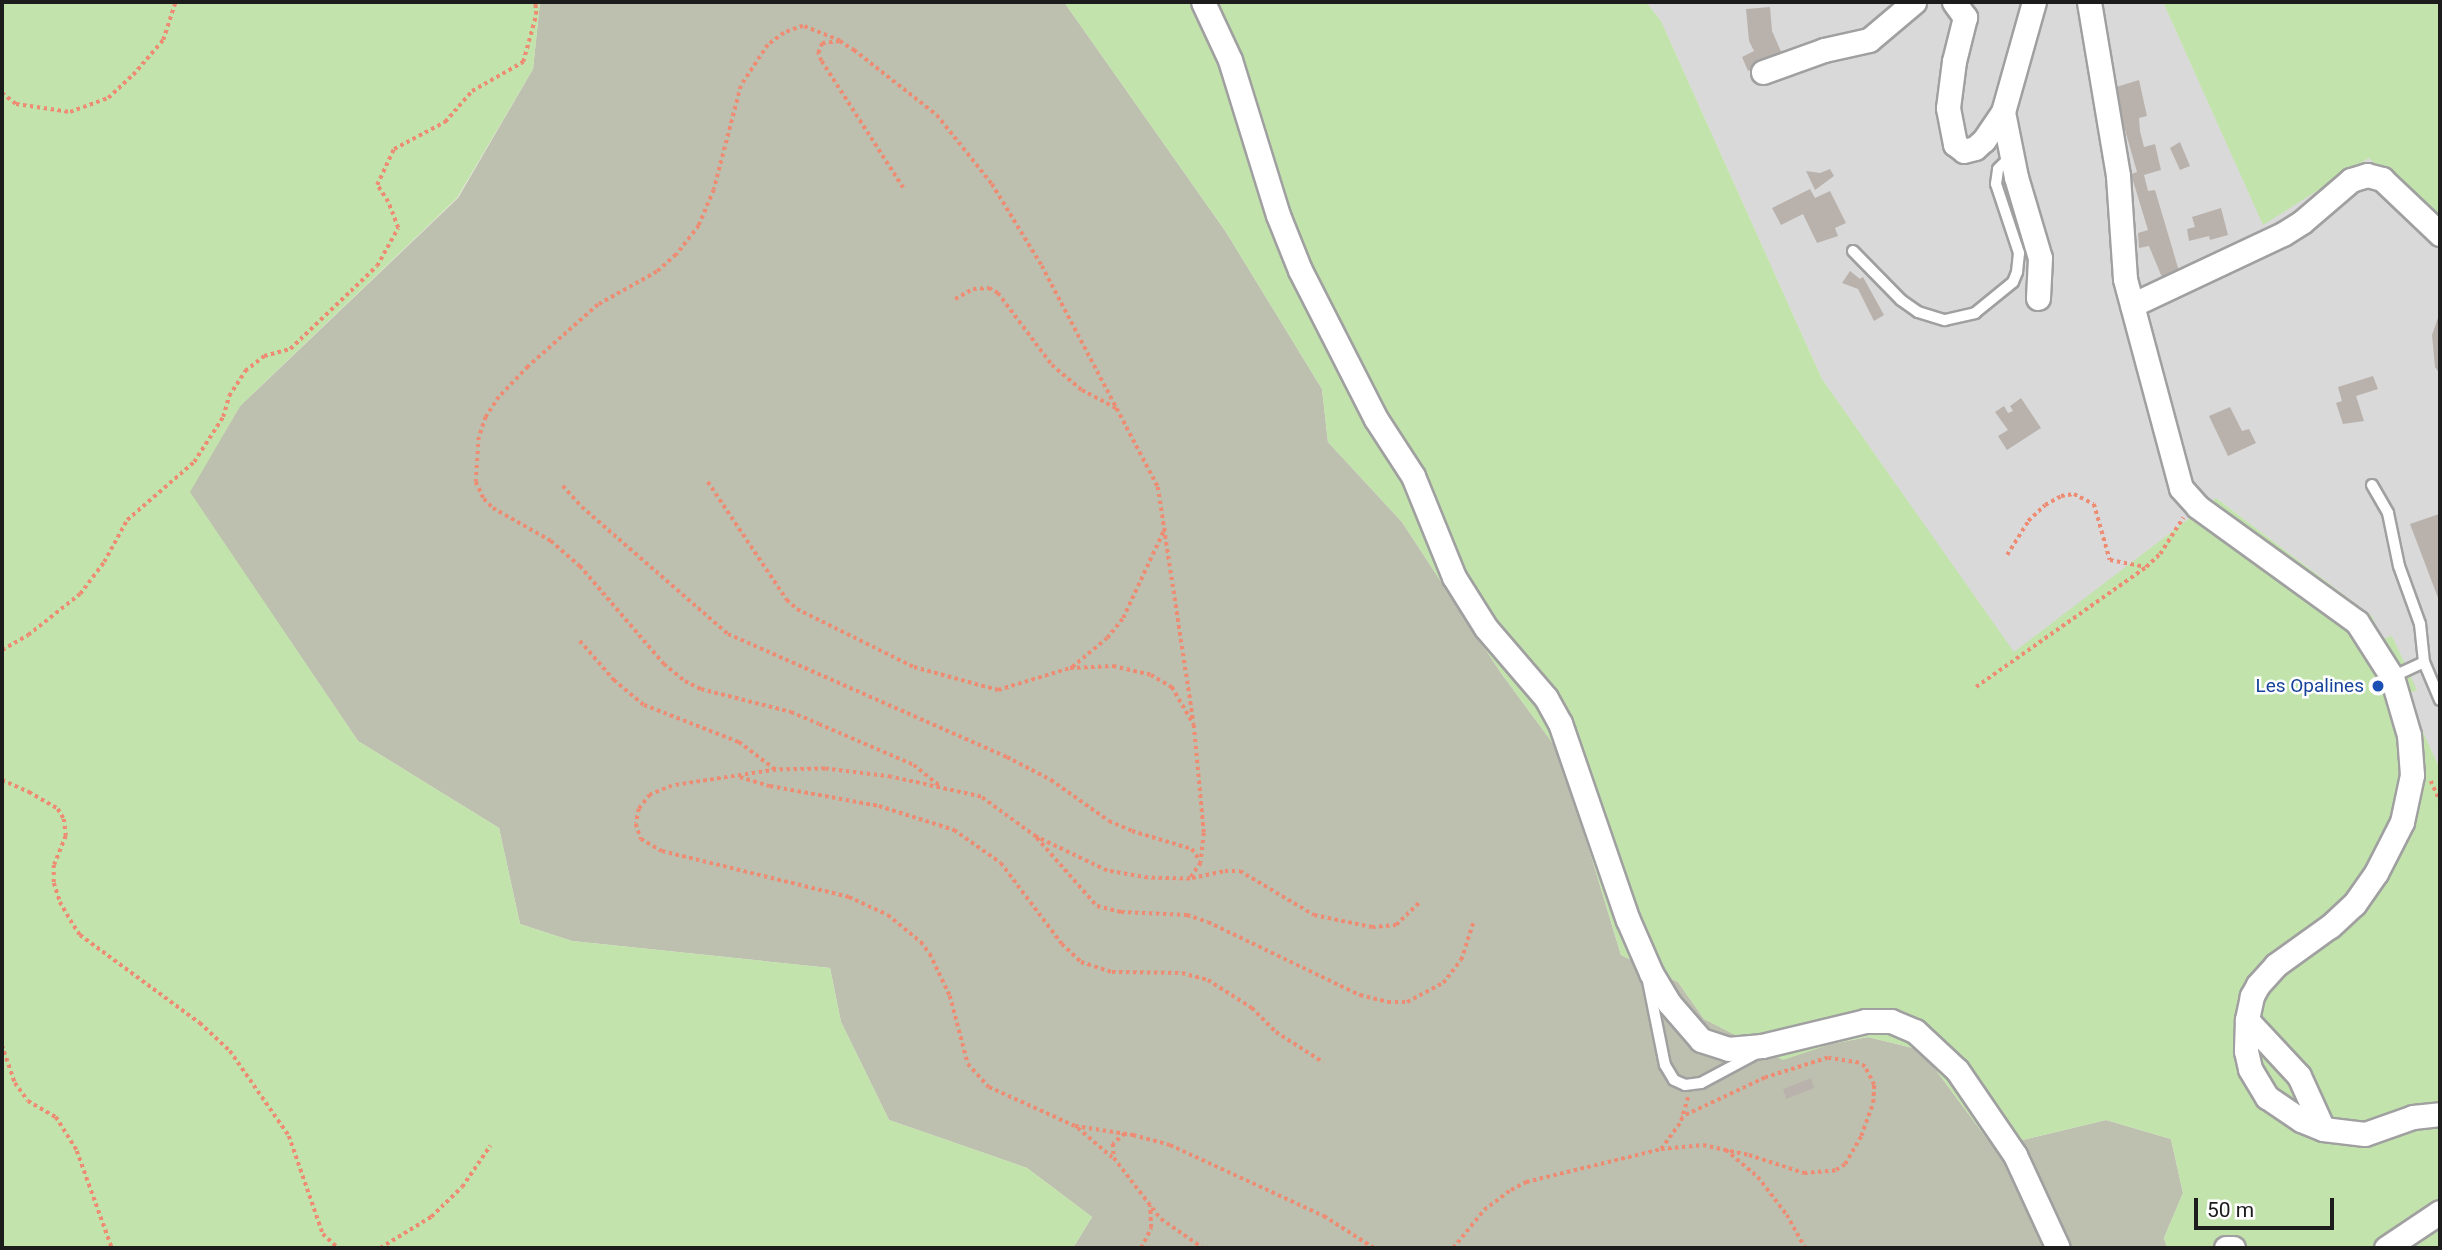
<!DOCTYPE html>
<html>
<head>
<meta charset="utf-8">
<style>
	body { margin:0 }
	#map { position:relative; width:2442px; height:1250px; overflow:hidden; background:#eceae2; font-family:Roboto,sans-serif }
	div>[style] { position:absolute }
	.residential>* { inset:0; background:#dad9d9 }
	.construction>* { inset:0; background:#bec0af }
	.grass>* { inset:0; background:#c2e3ac }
	.building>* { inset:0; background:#b9b2ac }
	.path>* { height:3.5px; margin-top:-1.75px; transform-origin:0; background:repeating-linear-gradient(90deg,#ed8b73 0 3.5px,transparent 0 7px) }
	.roads { filter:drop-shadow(2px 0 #a0a0a0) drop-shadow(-2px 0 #a0a0a0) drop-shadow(0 2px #a0a0a0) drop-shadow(0 -2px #a0a0a0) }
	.lane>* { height:10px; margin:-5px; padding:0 5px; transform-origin:5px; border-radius:5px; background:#fff }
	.street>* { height:23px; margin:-11.5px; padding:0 11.5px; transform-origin:11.5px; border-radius:11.5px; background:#fff }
	.dots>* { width:19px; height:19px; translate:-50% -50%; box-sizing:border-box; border:4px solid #fff; border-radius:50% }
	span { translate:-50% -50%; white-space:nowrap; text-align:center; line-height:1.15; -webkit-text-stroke:5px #fff; paint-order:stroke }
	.transit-label { font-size:19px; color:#164399 }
	.right { translate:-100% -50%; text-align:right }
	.frame { position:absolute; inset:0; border:4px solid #1c1c1c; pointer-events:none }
	.scale { position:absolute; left:2194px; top:1198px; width:140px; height:32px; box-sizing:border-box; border:4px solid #1c1c1c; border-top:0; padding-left:9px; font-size:21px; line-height:24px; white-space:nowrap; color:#1c1c1c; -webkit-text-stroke:5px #fff; paint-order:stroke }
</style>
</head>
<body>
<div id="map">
	<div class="residential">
		<div style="clip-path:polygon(1646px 2px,2163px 2px,2263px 224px,2369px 158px,2440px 226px,2440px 769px,2406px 695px,2416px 690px,2392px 636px,2382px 640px,2372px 616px,2216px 498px,2014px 653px,1822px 379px,1661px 21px)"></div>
	</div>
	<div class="construction">
		<div style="clip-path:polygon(540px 2px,1064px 2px,1226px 232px,1322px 389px,1328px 442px,1402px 522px,1501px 673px,1560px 753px,1621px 955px,1678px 982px,1704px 1019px,1738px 1036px,1831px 1044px,1868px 1037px,1921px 1050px,1993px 1147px,2106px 1120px,2171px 1139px,2183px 1193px,2164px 1238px,2167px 1248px,1073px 1248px,1092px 1217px,1027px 1168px,889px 1120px,841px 1022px,830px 968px,572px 941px,520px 924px,499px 828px,358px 741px,189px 492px,240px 406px,458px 198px,533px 69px)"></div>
	</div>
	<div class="grass">
		<div style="clip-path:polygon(2px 2px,540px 2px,533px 69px,457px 198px,240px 406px,190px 492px,358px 741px,499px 828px,520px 924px,572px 941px,830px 968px,841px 1022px,889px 1120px,1027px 1168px,1092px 1217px,1073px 1248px,2px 1248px)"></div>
		<div style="clip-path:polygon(1064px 2px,1646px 2px,1661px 21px,1822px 379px,2014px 652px,2216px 498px,2372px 616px,2382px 639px,2392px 636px,2417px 690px,2406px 695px,2440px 769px,2440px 1248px,2167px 1248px,2164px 1238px,2183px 1193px,2171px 1139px,2106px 1120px,1993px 1147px,1921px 1050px,1868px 1037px,1831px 1044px,1783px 1060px,1704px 1019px,1678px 982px,1621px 955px,1560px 753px,1501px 673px,1402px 522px,1328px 442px,1322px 389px,1226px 232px)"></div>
		<div style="clip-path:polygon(2163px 2px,2440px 2px,2440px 226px,2369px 158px,2263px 225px)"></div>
	</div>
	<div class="building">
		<div style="clip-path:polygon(1770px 7px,1772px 31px,1783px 56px,1748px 71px,1742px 57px,1754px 51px,1749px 41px,1746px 9px)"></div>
		<div style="clip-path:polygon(2139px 80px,2147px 116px,2139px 118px,2140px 131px,2144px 147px,2155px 144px,2161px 170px,2144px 175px,2148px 191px,2155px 190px,2179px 271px,2173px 273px,2177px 284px,2166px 287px,2149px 246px,2139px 248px,2138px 233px,2148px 230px,2131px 174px,2137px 172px,2113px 88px)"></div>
		<div style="clip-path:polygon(2180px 142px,2190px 166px,2180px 170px,2170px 148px)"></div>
		<div style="clip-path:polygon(1830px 169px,1834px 176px,1815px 190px,1806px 171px,1820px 173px)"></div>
		<div style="clip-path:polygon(1810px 189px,1815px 198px,1830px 191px,1846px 223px,1835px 228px,1838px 236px,1817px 243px,1803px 214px,1781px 225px,1772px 208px)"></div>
		<div style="clip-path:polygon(2221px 208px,2228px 235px,2210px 240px,2209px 236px,2189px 241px,2187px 229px,2195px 227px,2192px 217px)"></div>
		<div style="clip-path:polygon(1850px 271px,1860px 279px,1863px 277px,1884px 315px,1874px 321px,1858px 289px,1842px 283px)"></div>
		<div style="clip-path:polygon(2440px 312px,2440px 374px,2435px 367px,2432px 335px)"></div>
		<div style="clip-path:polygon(2373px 376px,2378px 389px,2356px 396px,2364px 421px,2343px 424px,2336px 403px,2342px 401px,2338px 387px)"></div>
		<div style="clip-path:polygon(2021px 398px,2041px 428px,2007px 450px,1998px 436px,2008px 430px,1995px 412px,2004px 406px,2008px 413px,2013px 411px,2010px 406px)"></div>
		<div style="clip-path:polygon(2230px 407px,2242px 431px,2249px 429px,2256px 443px,2228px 456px,2209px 416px)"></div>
		<div style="clip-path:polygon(2439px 514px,2440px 516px,2440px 603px,2410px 524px)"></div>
		<div style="clip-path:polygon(1811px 1078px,1814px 1088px,1786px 1099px,1783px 1089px)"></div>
	</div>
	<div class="path">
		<div style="left:840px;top:41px;width:40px;rotate:-158deg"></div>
		<div style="left:803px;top:26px;width:20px;rotate:160deg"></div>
		<div style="left:784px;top:33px;width:20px;rotate:143deg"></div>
		<div style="left:768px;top:45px;width:49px;rotate:123.4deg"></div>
		<div style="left:741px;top:86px;width:107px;rotate:104.6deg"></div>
		<div style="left:714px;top:190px;width:39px;rotate:113deg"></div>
		<div style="left:699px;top:226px;width:37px;rotate:128deg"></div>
		<div style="left:676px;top:255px;width:25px;rotate:138deg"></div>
		<div style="left:657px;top:272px;width:68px;rotate:150.8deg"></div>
		<div style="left:598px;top:305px;width:94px;rotate:138.5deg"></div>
		<div style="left:528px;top:367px;width:42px;rotate:134deg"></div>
		<div style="left:499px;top:397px;width:24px;rotate:123deg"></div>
		<div style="left:486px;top:417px;width:21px;rotate:109deg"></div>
		<div style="left:479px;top:437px;width:45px;rotate:93.8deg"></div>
		<div style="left:476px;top:482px;width:19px;rotate:65deg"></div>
		<div style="left:484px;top:499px;width:13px;rotate:45deg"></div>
		<div style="left:493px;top:508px;width:67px;rotate:29.6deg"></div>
		<div style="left:551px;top:541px;width:38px;rotate:41deg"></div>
		<div style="left:580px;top:566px;width:129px;rotate:49.4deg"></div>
		<div style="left:664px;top:664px;width:27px;rotate:39deg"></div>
		<div style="left:685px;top:681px;width:18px;rotate:27deg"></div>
		<div style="left:701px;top:689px;width:93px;rotate:14.3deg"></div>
		<div style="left:791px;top:712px;width:30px;rotate:23deg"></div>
		<div style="left:819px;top:724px;width:103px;rotate:23.3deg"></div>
		<div style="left:914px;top:765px;width:32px;rotate:39deg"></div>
		<div style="left:2px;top:93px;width:18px;rotate:38deg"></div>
		<div style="left:16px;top:104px;width:55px;rotate:8.4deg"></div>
		<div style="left:70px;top:112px;width:40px;rotate:-20.2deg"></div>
		<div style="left:108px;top:98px;width:34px;rotate:-43deg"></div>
		<div style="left:133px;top:75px;width:46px;rotate:-49.4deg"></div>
		<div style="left:163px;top:40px;width:40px;rotate:-72deg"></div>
		<div style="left:903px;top:188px;width:151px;rotate:-122.8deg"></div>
		<div style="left:821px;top:61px;width:9px;rotate:-111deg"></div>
		<div style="left:818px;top:53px;width:11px;rotate:-68deg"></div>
		<div style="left:822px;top:43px;width:18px;rotate:-6deg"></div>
		<div style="left:840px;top:41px;width:17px;rotate:33deg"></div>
		<div style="left:854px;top:50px;width:105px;rotate:38.1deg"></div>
		<div style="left:937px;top:115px;width:88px;rotate:51.4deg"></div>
		<div style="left:992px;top:184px;width:96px;rotate:58.6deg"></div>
		<div style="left:1042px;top:266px;width:250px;rotate:62.3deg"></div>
		<div style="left:1158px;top:487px;width:235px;rotate:81.4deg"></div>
		<div style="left:955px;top:299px;width:21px;rotate:-29deg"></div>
		<div style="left:973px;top:289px;width:16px;rotate:-4deg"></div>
		<div style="left:989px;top:288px;width:10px;rotate:29deg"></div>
		<div style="left:998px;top:293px;width:90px;rotate:53.1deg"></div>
		<div style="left:1052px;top:365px;width:39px;rotate:40deg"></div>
		<div style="left:1082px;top:390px;width:40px;rotate:28deg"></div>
		<div style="left:708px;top:482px;width:142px;rotate:56.2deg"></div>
		<div style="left:787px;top:600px;width:13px;rotate:42deg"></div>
		<div style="left:797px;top:609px;width:131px;rotate:26.4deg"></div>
		<div style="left:914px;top:667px;width:87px;rotate:15.3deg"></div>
		<div style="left:998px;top:690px;width:75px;rotate:-17deg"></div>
		<div style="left:1070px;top:668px;width:43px;rotate:-2.7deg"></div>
		<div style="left:1113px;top:666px;width:39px;rotate:13deg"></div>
		<div style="left:1151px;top:675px;width:24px;rotate:30deg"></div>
		<div style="left:1172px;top:687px;width:44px;rotate:59.9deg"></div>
		<div style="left:1194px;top:725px;width:108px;rotate:84.7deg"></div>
		<div style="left:1204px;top:833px;width:30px;rotate:96deg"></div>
		<div style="left:1201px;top:863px;width:19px;rotate:125deg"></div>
		<div style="left:1190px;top:879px;width:42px;rotate:-178.6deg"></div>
		<div style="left:1148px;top:878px;width:42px;rotate:-170.3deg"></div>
		<div style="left:1107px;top:871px;width:79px;rotate:-154.4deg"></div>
		<div style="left:1036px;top:837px;width:68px;rotate:-144deg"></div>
		<div style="left:981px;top:797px;width:92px;rotate:-167.5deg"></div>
		<div style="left:891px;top:777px;width:66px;rotate:-173.1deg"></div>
		<div style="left:825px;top:769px;width:49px;rotate:178.8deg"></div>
		<div style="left:776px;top:770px;width:105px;rotate:171.3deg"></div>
		<div style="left:672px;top:786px;width:24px;rotate:158deg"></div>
		<div style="left:650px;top:795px;width:18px;rotate:128deg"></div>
		<div style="left:639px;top:809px;width:15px;rotate:101deg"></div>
		<div style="left:636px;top:824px;width:16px;rotate:72deg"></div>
		<div style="left:641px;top:839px;width:24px;rotate:30deg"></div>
		<div style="left:662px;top:851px;width:193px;rotate:13.8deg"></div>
		<div style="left:849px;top:897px;width:43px;rotate:24.8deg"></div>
		<div style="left:888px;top:915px;width:43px;rotate:39.3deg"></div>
		<div style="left:921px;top:942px;width:15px;rotate:53deg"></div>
		<div style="left:930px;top:954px;width:47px;rotate:64.5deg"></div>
		<div style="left:950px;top:996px;width:70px;rotate:75.2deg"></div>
		<div style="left:968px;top:1064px;width:31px;rotate:48deg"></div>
		<div style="left:989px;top:1087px;width:94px;rotate:24.4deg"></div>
		<div style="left:1075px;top:1126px;width:59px;rotate:8.8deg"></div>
		<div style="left:1133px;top:1135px;width:38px;rotate:15deg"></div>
		<div style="left:1170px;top:1145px;width:170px;rotate:24.8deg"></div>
		<div style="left:1324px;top:1216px;width:59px;rotate:32.6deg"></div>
		<div style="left:563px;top:486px;width:28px;rotate:48deg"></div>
		<div style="left:582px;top:507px;width:194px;rotate:41deg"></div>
		<div style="left:728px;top:634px;width:305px;rotate:23.8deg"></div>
		<div style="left:1007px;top:757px;width:50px;rotate:27.6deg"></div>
		<div style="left:1051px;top:780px;width:71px;rotate:35.3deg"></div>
		<div style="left:1109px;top:821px;width:25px;rotate:23deg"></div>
		<div style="left:1132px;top:831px;width:63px;rotate:16.7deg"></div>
		<div style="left:1192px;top:849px;width:14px;rotate:56deg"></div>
		<div style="left:2007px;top:555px;width:40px;rotate:-58deg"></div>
		<div style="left:2028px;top:521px;width:23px;rotate:-43deg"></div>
		<div style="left:2045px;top:505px;width:18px;rotate:-29deg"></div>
		<div style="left:2061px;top:496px;width:13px;rotate:-9deg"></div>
		<div style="left:2074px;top:494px;width:22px;rotate:27deg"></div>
		<div style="left:2094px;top:504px;width:58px;rotate:74.1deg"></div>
		<div style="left:2110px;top:560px;width:36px;rotate:11deg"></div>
		<div style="left:580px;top:641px;width:52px;rotate:48.9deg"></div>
		<div style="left:614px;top:680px;width:39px;rotate:40deg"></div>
		<div style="left:644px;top:705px;width:102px;rotate:21.3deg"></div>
		<div style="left:739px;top:742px;width:46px;rotate:37.1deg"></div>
		<div style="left:2px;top:650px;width:30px;rotate:-30deg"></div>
		<div style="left:28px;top:635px;width:66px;rotate:-38.3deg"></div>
		<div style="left:80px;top:594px;width:40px;rotate:-53deg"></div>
		<div style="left:104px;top:562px;width:48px;rotate:-61.3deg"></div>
		<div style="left:127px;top:520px;width:89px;rotate:-40.9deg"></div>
		<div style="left:194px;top:462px;width:54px;rotate:-57.2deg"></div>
		<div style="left:223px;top:417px;width:22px;rotate:-74deg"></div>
		<div style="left:229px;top:396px;width:30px;rotate:-57deg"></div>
		<div style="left:245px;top:371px;width:24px;rotate:-38deg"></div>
		<div style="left:264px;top:356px;width:27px;rotate:-15deg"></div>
		<div style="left:290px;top:349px;width:120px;rotate:-43.7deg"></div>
		<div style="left:377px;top:266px;width:43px;rotate:-61.1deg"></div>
		<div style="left:398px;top:228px;width:28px;rotate:-111deg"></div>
		<div style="left:388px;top:202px;width:20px;rotate:-123deg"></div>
		<div style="left:377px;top:185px;width:40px;rotate:-65deg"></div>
		<div style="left:394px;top:149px;width:58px;rotate:-27.9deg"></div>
		<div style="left:445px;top:122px;width:41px;rotate:-48.9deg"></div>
		<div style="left:472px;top:91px;width:59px;rotate:-29.6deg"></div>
		<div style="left:523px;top:62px;width:49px;rotate:-74.5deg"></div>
		<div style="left:536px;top:15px;width:13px;rotate:-94deg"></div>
		<div style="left:1072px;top:667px;width:45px;rotate:-39.6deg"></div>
		<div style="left:1107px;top:638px;width:26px;rotate:-51deg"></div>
		<div style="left:1123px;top:618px;width:99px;rotate:-65deg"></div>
		<div style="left:1976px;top:687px;width:208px;rotate:-35.2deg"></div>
		<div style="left:2146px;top:567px;width:19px;rotate:-43deg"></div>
		<div style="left:2160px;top:554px;width:43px;rotate:-57.4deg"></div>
		<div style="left:740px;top:777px;width:31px;rotate:17deg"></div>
		<div style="left:770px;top:786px;width:111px;rotate:10.4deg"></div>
		<div style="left:879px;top:806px;width:79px;rotate:17.7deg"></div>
		<div style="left:954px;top:830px;width:57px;rotate:35.1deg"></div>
		<div style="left:1001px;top:863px;width:101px;rotate:53deg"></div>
		<div style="left:1062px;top:944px;width:26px;rotate:43deg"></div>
		<div style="left:1081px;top:962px;width:33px;rotate:18deg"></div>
		<div style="left:1112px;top:972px;width:70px;rotate:0.8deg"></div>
		<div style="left:1182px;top:973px;width:27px;rotate:15deg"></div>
		<div style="left:1208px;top:980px;width:52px;rotate:32.5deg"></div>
		<div style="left:1252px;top:1008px;width:34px;rotate:45deg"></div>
		<div style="left:1276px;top:1032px;width:56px;rotate:32.6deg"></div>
		<div style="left:2px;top:780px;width:30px;rotate:24deg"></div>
		<div style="left:29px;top:792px;width:34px;rotate:30deg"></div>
		<div style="left:58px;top:809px;width:12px;rotate:59deg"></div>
		<div style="left:64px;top:819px;width:17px;rotate:83deg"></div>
		<div style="left:66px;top:836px;width:31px;rotate:112deg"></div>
		<div style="left:54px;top:865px;width:18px;rotate:90deg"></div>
		<div style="left:54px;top:883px;width:20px;rotate:72deg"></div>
		<div style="left:60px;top:902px;width:28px;rotate:60deg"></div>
		<div style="left:74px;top:926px;width:11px;rotate:56deg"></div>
		<div style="left:80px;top:935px;width:149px;rotate:36.3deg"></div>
		<div style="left:200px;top:1023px;width:41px;rotate:43deg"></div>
		<div style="left:230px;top:1051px;width:103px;rotate:55.2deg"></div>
		<div style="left:289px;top:1136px;width:104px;rotate:70.9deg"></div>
		<div style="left:323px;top:1234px;width:21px;rotate:43deg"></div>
		<div style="left:2431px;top:781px;width:22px;rotate:66deg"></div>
		<div style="left:1037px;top:838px;width:91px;rotate:48.6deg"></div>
		<div style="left:1097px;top:906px;width:25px;rotate:14deg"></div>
		<div style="left:1121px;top:912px;width:66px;rotate:2.6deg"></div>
		<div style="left:1187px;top:915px;width:22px;rotate:18deg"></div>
		<div style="left:1208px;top:922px;width:169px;rotate:25.7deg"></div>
		<div style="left:1360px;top:995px;width:29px;rotate:14deg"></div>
		<div style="left:1388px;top:1002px;width:19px"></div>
		<div style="left:1407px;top:1002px;width:41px;rotate:-27.8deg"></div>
		<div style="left:1443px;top:983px;width:29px;rotate:-52deg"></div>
		<div style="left:1461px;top:960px;width:39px;rotate:-72deg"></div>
		<div style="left:1192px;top:878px;width:34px;rotate:-12deg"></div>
		<div style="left:1225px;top:871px;width:15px"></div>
		<div style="left:1240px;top:871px;width:86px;rotate:30.7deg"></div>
		<div style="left:1314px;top:915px;width:59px;rotate:11.7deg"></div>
		<div style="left:1372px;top:927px;width:24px;rotate:-5deg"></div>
		<div style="left:1396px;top:925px;width:33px;rotate:-44deg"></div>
		<div style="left:2px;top:1045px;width:40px;rotate:71.1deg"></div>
		<div style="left:15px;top:1083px;width:22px;rotate:54deg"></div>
		<div style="left:28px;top:1101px;width:32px;rotate:30deg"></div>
		<div style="left:56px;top:1117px;width:40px;rotate:58deg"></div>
		<div style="left:77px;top:1151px;width:103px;rotate:70.2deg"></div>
		<div style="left:1078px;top:1128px;width:45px;rotate:40.5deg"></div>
		<div style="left:1125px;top:1134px;width:16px;rotate:140deg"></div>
		<div style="left:1113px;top:1144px;width:14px;rotate:86deg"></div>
		<div style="left:1114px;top:1158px;width:77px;rotate:52.4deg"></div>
		<div style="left:1161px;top:1219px;width:51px;rotate:34.6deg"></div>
		<div style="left:1661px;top:1149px;width:42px;rotate:-5.4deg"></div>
		<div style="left:1703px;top:1145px;width:47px;rotate:12.3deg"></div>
		<div style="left:1749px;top:1155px;width:58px;rotate:18.1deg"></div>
		<div style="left:1804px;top:1173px;width:32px;rotate:-5deg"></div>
		<div style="left:1836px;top:1170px;width:11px;rotate:-34deg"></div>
		<div style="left:1845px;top:1164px;width:32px;rotate:-60deg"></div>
		<div style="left:1861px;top:1136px;width:35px;rotate:-70deg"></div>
		<div style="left:1873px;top:1103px;width:18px;rotate:-87deg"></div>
		<div style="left:1874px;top:1085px;width:20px;rotate:-117deg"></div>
		<div style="left:1865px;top:1067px;width:7px;rotate:-146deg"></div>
		<div style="left:1859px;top:1063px;width:31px;rotate:-171deg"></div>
		<div style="left:1828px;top:1058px;width:66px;rotate:162.4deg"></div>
		<div style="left:1765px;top:1078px;width:92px;rotate:154.8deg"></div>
		<div style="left:1726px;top:1150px;width:42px;rotate:40.2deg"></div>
		<div style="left:1758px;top:1177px;width:48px;rotate:52.7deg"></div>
		<div style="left:1787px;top:1215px;width:38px;rotate:61deg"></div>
		<div style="left:380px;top:1248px;width:60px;rotate:-31.3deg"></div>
		<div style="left:431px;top:1217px;width:43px;rotate:-44.1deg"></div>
		<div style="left:462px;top:1187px;width:50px;rotate:-55.7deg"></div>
		<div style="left:1141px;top:1248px;width:22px;rotate:-63deg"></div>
		<div style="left:1151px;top:1228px;width:22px;rotate:-93deg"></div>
		<div style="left:1453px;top:1248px;width:49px;rotate:-50.8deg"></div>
		<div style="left:1484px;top:1210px;width:34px;rotate:-37deg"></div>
		<div style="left:1511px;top:1190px;width:17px;rotate:-28deg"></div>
		<div style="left:1526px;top:1182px;width:139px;rotate:-13.7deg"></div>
		<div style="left:1661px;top:1149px;width:34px;rotate:-54deg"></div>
		<div style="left:1681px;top:1121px;width:25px;rotate:-74deg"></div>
	</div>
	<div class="roads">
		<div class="lane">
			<div style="left:1853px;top:251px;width:69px;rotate:45.6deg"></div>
			<div style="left:1901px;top:300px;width:21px;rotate:35deg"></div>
			<div style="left:1918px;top:312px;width:28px;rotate:17deg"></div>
			<div style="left:1945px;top:320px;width:31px;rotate:-13deg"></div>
			<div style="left:1975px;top:313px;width:49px;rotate:-39.2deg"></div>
			<div style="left:2013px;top:282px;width:11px;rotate:-68deg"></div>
			<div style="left:2017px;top:272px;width:19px;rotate:-84deg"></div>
			<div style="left:2019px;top:253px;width:73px;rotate:-108.4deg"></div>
			<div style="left:1996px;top:184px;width:15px;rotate:-82deg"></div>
			<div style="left:1998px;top:169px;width:17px;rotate:-45deg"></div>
			<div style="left:2372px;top:485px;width:32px;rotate:60deg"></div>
			<div style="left:2388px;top:513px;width:54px;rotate:78.3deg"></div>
			<div style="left:2399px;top:566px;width:62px;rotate:70.1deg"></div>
			<div style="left:2420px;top:624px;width:38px;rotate:84deg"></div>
			<div style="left:2424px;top:662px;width:41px;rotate:67.2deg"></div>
			<div style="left:2392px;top:677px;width:35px;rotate:-25deg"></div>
			<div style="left:1648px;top:981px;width:86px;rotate:78.6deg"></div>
			<div style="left:1665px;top:1065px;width:17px;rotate:59deg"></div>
			<div style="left:1674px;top:1080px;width:12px;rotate:24deg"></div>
			<div style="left:1685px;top:1085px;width:16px;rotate:-7deg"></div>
			<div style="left:1701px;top:1083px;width:66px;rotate:-28.1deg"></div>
		</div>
		<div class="street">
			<div style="left:1203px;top:2px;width:64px;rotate:65deg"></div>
			<div style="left:1230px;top:60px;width:162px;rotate:72.8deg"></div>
			<div style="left:1278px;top:215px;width:59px;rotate:68.2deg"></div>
			<div style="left:1300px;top:270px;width:167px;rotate:63deg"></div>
			<div style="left:1376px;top:419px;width:68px;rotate:57deg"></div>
			<div style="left:1413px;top:476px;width:109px;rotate:67.9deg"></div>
			<div style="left:1454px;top:577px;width:60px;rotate:57.9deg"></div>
			<div style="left:1486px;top:628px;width:92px;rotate:49.4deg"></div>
			<div style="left:1546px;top:698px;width:29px;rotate:61deg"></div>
			<div style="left:1560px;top:723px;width:208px;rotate:71deg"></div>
			<div style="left:1628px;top:920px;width:58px;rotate:66.5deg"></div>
			<div style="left:1651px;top:973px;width:35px;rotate:59deg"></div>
			<div style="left:1669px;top:1003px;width:49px;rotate:49.1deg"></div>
			<div style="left:1701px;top:1040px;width:28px;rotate:18deg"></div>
			<div style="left:1728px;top:1049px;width:34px;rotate:-5deg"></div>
			<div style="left:1762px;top:1046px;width:106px;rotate:-13.6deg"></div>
			<div style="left:1865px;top:1021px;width:26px"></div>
			<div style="left:1891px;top:1021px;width:26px;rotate:23deg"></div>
			<div style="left:1915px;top:1031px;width:57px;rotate:42.9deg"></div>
			<div style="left:1957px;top:1070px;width:103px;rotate:55.7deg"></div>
			<div style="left:2015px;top:1155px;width:102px;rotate:65.2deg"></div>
			<div style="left:1954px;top:2px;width:19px;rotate:54deg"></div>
			<div style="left:1965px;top:17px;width:45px;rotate:104deg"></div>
			<div style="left:1954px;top:61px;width:47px;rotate:97.3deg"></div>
			<div style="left:1948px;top:108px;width:37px;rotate:79deg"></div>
			<div style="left:1955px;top:144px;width:11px;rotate:38deg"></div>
			<div style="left:1964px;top:151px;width:11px;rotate:-15deg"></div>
			<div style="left:1975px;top:148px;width:12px;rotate:-42deg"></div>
			<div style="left:1984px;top:140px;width:34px;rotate:-56deg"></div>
			<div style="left:2003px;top:112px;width:114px;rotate:-74.3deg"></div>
			<div style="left:2089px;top:2px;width:176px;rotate:80.5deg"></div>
			<div style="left:2118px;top:176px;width:103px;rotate:86.1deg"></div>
			<div style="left:2125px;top:279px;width:216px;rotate:75deg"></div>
			<div style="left:2181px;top:488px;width:25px;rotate:48deg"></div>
			<div style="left:2198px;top:507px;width:196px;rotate:35.9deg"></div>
			<div style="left:2357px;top:622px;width:65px;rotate:57.5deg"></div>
			<div style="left:2392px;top:677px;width:60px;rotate:73.7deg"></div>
			<div style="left:2409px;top:735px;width:40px;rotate:85.7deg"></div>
			<div style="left:2412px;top:775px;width:48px;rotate:102deg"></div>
			<div style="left:2402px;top:822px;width:57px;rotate:117deg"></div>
			<div style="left:2376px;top:873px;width:38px;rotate:125deg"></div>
			<div style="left:2354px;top:904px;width:33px;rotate:137deg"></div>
			<div style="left:2330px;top:926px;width:67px;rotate:144.2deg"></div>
			<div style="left:2276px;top:965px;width:27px;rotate:132deg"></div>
			<div style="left:2258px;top:985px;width:13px;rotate:119deg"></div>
			<div style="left:2252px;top:996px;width:25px;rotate:102deg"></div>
			<div style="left:2247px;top:1020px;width:31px;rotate:92deg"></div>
			<div style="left:2246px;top:1051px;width:18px;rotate:77deg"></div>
			<div style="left:2250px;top:1069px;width:33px;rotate:59deg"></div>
			<div style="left:2267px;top:1097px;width:41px;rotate:34.1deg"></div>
			<div style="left:2301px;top:1120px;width:24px;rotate:22deg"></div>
			<div style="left:2323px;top:1129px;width:42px;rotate:6.8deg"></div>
			<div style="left:2365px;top:1134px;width:51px;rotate:-19.5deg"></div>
			<div style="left:2413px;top:1117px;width:27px;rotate:-6deg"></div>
			<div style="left:1763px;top:72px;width:65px;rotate:-19.8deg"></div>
			<div style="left:1824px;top:50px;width:46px;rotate:-12.5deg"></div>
			<div style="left:1869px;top:40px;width:59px;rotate:-40.2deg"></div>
			<div style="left:2003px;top:112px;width:66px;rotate:78.7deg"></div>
			<div style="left:2016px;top:177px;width:84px;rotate:73.5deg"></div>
			<div style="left:2040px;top:258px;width:40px;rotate:92.9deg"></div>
			<div style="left:2132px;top:305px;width:167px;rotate:-25.2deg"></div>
			<div style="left:2283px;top:234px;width:22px;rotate:-32deg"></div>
			<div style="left:2302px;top:222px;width:65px;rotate:-40.6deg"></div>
			<div style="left:2351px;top:180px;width:17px;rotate:-17deg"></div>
			<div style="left:2367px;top:175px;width:16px;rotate:15deg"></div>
			<div style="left:2382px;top:179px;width:80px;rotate:43.5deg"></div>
			<div style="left:2247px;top:1020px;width:76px;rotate:47.1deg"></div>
			<div style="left:2299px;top:1076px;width:58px;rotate:65.6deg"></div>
			<div style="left:2226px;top:1248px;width:7px"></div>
			<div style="left:2386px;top:1248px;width:65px;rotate:-33.7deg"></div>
		</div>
	</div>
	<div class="dots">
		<div style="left:2378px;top:686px;background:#1a4fb4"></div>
	</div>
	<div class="transit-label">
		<span class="right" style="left:2364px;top:686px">Les Opalines</span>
	</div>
	<div class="frame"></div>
	<div class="scale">50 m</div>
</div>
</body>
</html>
